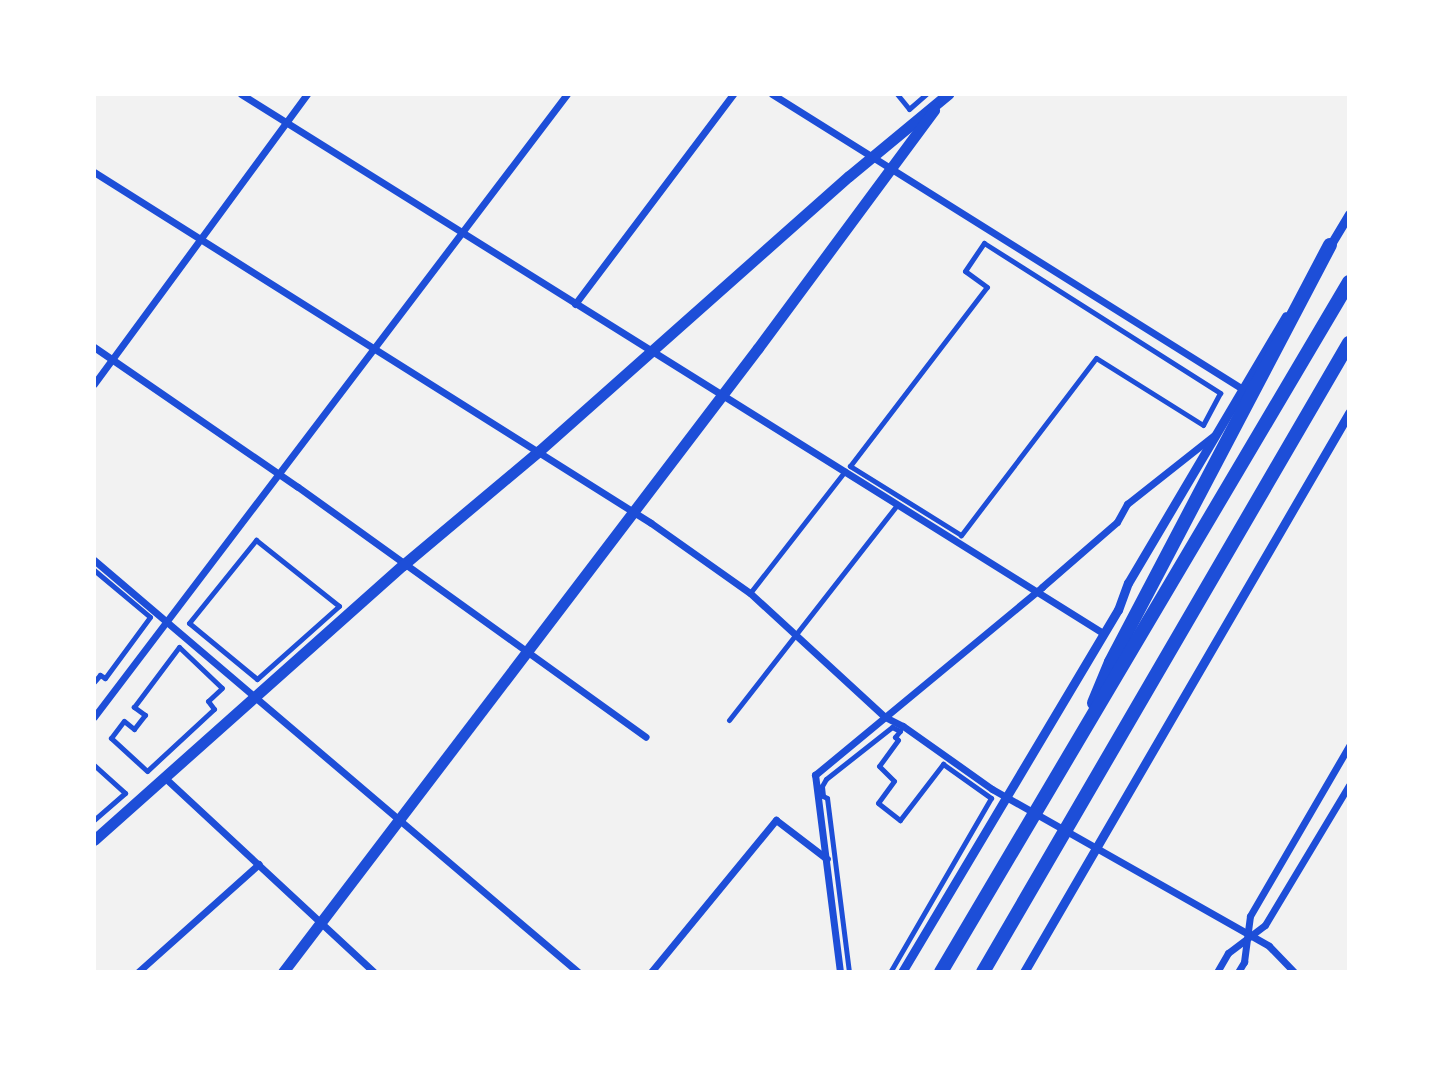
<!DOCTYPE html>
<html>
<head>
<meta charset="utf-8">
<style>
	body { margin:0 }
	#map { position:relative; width:1443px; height:1066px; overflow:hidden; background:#f2f2f2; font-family:Jost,sans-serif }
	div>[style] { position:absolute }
	.pedestrian>* { height:5px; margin:-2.5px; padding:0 2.5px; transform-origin:2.5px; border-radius:2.5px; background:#1d4ed8 }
	.minor>* { height:7px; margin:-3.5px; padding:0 3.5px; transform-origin:3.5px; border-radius:3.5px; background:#1d4ed8 }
	.tertiary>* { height:9px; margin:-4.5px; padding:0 4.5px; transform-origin:4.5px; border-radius:4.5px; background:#1d4ed8 }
	.primary>* { height:11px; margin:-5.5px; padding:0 5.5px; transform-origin:5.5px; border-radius:5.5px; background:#1d4ed8 }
	.motorway>* { height:14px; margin:-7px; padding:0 7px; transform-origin:7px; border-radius:7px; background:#1d4ed8 }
	span { translate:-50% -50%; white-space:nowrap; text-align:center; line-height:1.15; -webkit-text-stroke:6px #fff; paint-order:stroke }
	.frame { position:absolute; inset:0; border:96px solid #fff; pointer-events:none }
</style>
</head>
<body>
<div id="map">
	<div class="pedestrian">
		<div style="left:897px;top:94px;width:19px;rotate:51deg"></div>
		<div style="left:909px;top:109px;width:23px;rotate:-41deg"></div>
		<div style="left:984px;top:243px;width:280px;rotate:32.4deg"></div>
		<div style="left:1220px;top:393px;width:36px;rotate:118deg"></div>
		<div style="left:1203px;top:425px;width:126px;rotate:-147.9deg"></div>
		<div style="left:1096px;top:358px;width:223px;rotate:127.3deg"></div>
		<div style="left:961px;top:535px;width:131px;rotate:-148.1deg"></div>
		<div style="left:850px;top:466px;width:225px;rotate:-52.6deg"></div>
		<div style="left:987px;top:287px;width:27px;rotate:-144deg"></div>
		<div style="left:965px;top:271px;width:34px;rotate:-56deg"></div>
		<div style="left:256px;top:540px;width:106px;rotate:38.5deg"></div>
		<div style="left:339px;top:606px;width:110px;rotate:138.3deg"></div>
		<div style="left:257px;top:679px;width:88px;rotate:-140.5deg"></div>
		<div style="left:189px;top:623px;width:107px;rotate:-51.1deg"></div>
		<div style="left:94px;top:570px;width:73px;rotate:40deg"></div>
		<div style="left:150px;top:617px;width:76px;rotate:126.4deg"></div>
		<div style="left:105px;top:678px;width:6px;rotate:-149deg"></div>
		<div style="left:100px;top:675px;width:9px;rotate:131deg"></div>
		<div style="left:750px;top:593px;width:155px;rotate:-52.1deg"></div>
		<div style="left:179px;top:647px;width:59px;rotate:43.6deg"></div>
		<div style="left:222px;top:688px;width:19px;rotate:137deg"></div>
		<div style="left:208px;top:701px;width:10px;rotate:53deg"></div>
		<div style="left:214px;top:709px;width:91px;rotate:137.2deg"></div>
		<div style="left:147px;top:771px;width:49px;rotate:-137.5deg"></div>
		<div style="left:111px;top:738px;width:21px;rotate:-53deg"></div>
		<div style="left:124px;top:721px;width:13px;rotate:39deg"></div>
		<div style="left:134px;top:729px;width:18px;rotate:-52deg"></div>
		<div style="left:145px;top:715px;width:14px;rotate:-144deg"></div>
		<div style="left:134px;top:707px;width:75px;rotate:-53.1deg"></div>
		<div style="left:729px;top:720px;width:273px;rotate:-52deg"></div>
		<div style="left:94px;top:765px;width:42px;rotate:42.1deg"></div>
		<div style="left:125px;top:793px;width:41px;rotate:138.9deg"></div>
		<div style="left:849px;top:972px;width:175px;rotate:-97.2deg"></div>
		<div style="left:827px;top:798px;width:4px;rotate:-153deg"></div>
		<div style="left:823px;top:796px;width:10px;rotate:-96deg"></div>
		<div style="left:822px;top:786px;width:8px;rotate:-60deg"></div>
		<div style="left:826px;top:779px;width:84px;rotate:-38.2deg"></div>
		<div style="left:892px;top:727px;width:9px;rotate:27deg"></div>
		<div style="left:900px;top:731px;width:8px;rotate:130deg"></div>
		<div style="left:895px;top:737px;width:4px;rotate:45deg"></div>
		<div style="left:898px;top:740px;width:32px;rotate:126deg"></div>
		<div style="left:879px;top:766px;width:21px;rotate:45deg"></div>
		<div style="left:894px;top:781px;width:27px;rotate:126deg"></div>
		<div style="left:878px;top:803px;width:28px;rotate:38deg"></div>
		<div style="left:900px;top:820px;width:71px;rotate:-52.5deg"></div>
		<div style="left:943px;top:764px;width:59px;rotate:35.3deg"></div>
		<div style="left:991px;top:798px;width:201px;rotate:120.1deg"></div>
	</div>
	<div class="minor">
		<div style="left:241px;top:94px;width:1017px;rotate:32.02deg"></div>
		<div style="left:772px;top:94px;width:554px;rotate:32.08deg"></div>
		<div style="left:94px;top:172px;width:658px;rotate:32.22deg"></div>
		<div style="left:651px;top:523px;width:121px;rotate:35.3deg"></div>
		<div style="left:750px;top:593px;width:183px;rotate:42.6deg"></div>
		<div style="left:885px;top:717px;width:20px;rotate:27deg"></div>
		<div style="left:903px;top:726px;width:109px;rotate:35.3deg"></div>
		<div style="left:992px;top:789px;width:318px;rotate:29.5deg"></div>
		<div style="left:1269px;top:946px;width:36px;rotate:46deg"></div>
		<div style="left:575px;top:304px;width:263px;rotate:-53deg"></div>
		<div style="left:94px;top:347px;width:247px;rotate:34.5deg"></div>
		<div style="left:298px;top:487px;width:428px;rotate:35.7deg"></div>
		<div style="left:94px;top:384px;width:360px;rotate:-53.7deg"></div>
		<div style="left:94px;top:560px;width:636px;rotate:40.41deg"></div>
		<div style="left:94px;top:717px;width:782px;rotate:-52.79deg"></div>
		<div style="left:164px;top:777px;width:287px;rotate:42.9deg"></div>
		<div style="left:138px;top:972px;width:162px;rotate:-41.8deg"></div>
		<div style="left:651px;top:972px;width:197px;rotate:-50.6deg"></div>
		<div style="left:776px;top:820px;width:64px;rotate:37.4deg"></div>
		<div style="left:840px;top:972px;width:199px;rotate:-97.2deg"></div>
		<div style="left:815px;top:775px;width:295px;rotate:-39.6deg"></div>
		<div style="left:1042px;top:587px;width:99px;rotate:-40.9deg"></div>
		<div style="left:1117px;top:522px;width:21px;rotate:-61deg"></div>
		<div style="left:1127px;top:504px;width:110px;rotate:-38.3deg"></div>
		<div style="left:1217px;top:972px;width:22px;rotate:-60deg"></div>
		<div style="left:1228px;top:953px;width:46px;rotate:-37.1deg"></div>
		<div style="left:1265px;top:925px;width:163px;rotate:-59deg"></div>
		<div style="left:1238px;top:972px;width:12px;rotate:-59deg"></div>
		<div style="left:1244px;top:962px;width:46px;rotate:-82.6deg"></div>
		<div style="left:1250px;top:916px;width:197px;rotate:-59.8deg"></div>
	</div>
	<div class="tertiary">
		<div style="left:1328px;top:249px;width:41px;rotate:-59deg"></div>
		<div style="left:902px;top:972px;width:422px;rotate:-59.2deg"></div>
		<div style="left:1118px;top:610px;width:29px;rotate:-70deg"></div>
		<div style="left:1128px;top:583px;width:310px;rotate:-59.4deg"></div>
		<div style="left:1024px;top:972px;width:647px;rotate:-59.83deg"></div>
	</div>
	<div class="primary">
		<div style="left:94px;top:840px;width:414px;rotate:-41.7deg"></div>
		<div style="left:403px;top:565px;width:177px;rotate:-40deg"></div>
		<div style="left:539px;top:451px;width:414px;rotate:-41.6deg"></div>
		<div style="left:849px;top:176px;width:129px;rotate:-39.6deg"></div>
		<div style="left:283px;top:972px;width:784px;rotate:-52.72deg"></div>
		<div style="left:758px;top:348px;width:296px;rotate:-53.5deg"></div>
	</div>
	<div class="motorway">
		<div style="left:1094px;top:703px;width:44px;rotate:-67.5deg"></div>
		<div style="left:1111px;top:662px;width:471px;rotate:-62.3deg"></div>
		<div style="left:941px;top:972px;width:802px;rotate:-59.4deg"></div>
		<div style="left:983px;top:972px;width:728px;rotate:-59.81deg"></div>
	</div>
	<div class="frame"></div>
</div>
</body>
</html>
